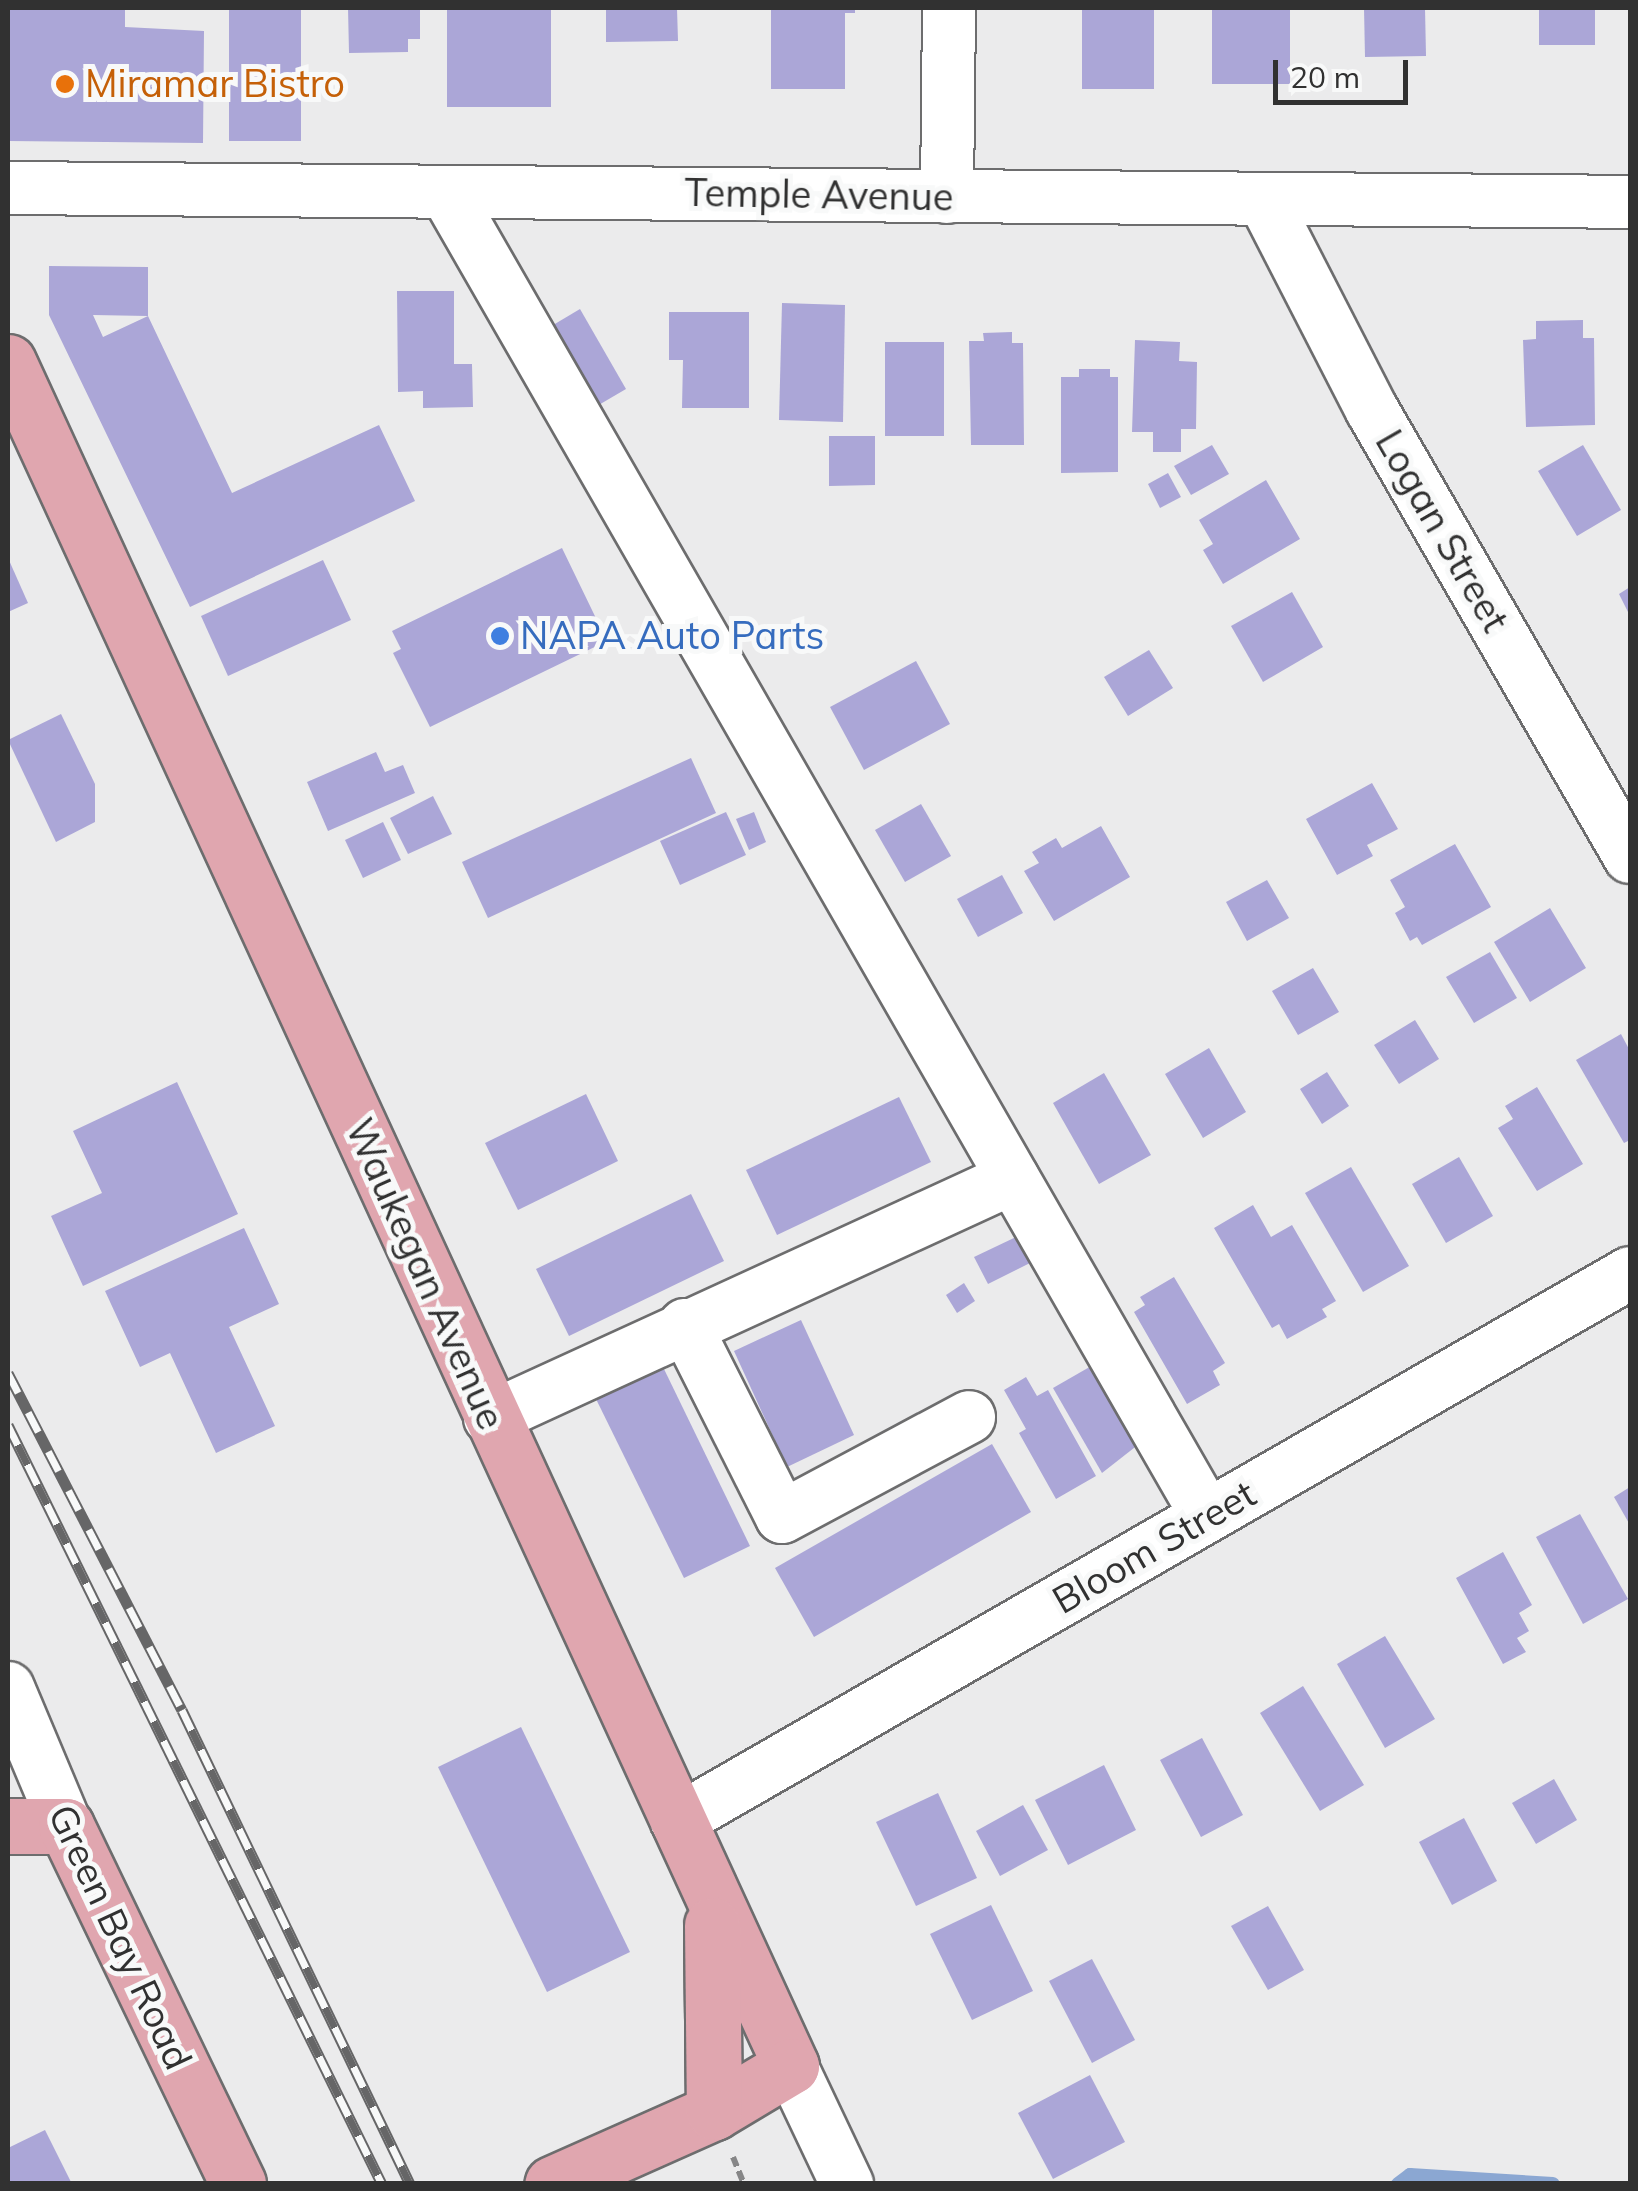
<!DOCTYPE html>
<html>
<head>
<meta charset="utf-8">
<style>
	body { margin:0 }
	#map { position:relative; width:1638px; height:2191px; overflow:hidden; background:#ebebec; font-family:Mulish,sans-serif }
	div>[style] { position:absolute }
	.stream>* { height:14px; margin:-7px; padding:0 7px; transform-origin:7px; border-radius:7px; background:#8ba7d2 }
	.building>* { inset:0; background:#aba6d7 }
	.path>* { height:6px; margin-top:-3px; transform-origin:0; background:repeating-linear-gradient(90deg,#868687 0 10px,transparent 0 15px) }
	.roads { filter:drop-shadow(2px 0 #6d6d6e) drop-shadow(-2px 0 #6d6d6e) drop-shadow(0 2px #6d6d6e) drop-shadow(0 -2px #6d6d6e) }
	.minor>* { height:52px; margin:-26px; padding:0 26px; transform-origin:26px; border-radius:26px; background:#fff }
	.major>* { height:55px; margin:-27.5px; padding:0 27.5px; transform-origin:27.5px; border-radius:27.5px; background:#e0a6af }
	.rail>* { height:11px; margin-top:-5.5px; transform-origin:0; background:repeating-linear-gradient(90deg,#f8f9f9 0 22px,#666667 0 44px); box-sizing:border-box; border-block:2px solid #666667 }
	.dots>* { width:28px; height:28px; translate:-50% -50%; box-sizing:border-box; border:5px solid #f8f9f9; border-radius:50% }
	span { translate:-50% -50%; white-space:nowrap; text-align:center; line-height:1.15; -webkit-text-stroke:10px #f8f9f9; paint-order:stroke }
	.food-label { font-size:38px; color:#c56008 }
	.left { translate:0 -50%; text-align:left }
	.street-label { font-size:38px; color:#313131 }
	.shop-label { font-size:38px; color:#366cbe }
	.frame { position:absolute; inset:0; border:10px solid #313131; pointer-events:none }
	.scale { position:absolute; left:1273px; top:60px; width:135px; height:45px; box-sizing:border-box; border:5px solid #313131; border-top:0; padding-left:12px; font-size:30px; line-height:35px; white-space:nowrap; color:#313131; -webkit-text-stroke:8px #f8f9f9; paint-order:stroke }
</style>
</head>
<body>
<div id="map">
	<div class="stream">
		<div style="left:1398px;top:2184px;width:15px;rotate:-37deg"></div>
		<div style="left:1410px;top:2175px;width:143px;rotate:3.6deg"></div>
	</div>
	<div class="building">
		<div style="clip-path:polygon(8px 8px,125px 8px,125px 27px,204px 31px,203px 143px,8px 141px)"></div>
		<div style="clip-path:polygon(229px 8px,301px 8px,301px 141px,229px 141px)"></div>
		<div style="clip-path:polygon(348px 8px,420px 8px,420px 39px,408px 39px,408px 52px,349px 53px)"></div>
		<div style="clip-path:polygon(447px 8px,551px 8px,551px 107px,447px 107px)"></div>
		<div style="clip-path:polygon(606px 8px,677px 8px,678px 41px,606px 42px)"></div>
		<div style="clip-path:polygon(771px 8px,855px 8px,855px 13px,845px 13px,845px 89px,771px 89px)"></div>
		<div style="clip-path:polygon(1082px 8px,1154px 8px,1154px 89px,1082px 89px)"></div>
		<div style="clip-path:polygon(1212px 8px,1290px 8px,1290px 84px,1212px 84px)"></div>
		<div style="clip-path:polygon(1364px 8px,1425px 8px,1426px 56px,1365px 57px)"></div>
		<div style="clip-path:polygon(1539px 8px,1595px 8px,1595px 45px,1539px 45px)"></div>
		<div style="clip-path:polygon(49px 266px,148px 267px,148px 316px,93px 315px,103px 337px,148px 316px,232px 493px,379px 425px,415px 501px,190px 607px,49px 315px)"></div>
		<div style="clip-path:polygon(397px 291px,454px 291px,454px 364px,472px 364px,473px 407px,423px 408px,423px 391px,398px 392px)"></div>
		<div style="clip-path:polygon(782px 303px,845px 305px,843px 422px,779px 420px)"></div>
		<div style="clip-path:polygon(580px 309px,626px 389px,585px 413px,538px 334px)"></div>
		<div style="clip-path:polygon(669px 312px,749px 312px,749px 408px,682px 408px,683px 360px,669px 360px)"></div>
		<div style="clip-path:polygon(1583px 320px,1583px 338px,1594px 338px,1595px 425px,1526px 427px,1523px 340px,1536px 339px,1536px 321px)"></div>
		<div style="clip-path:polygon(1012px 332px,1012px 343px,1023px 343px,1024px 445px,971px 445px,969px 341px,984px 341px,983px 333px)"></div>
		<div style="clip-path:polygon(1135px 340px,1180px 342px,1179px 361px,1197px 362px,1196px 429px,1181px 429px,1181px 452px,1153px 452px,1153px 432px,1132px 432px)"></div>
		<div style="clip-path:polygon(885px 342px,944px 342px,944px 436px,885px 436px)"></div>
		<div style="clip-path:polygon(1079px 369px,1110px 369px,1110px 377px,1118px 377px,1118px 472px,1061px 473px,1061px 377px,1079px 377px)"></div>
		<div style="clip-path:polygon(829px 436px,875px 436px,875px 485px,829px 486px)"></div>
		<div style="clip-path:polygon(1212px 445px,1229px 474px,1191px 495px,1174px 466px)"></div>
		<div style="clip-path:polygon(1583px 445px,1621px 510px,1577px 536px,1538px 471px)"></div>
		<div style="clip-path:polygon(1168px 473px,1181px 497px,1160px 508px,1148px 484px)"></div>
		<div style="clip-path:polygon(1266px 480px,1300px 539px,1223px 584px,1203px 550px,1213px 544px,1199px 520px)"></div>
		<div style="clip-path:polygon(562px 548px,607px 641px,430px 727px,393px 653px,401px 649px,392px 631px)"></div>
		<div style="clip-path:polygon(8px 558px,28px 603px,8px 612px)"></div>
		<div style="clip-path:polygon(323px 560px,351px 620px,228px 676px,201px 616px)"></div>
		<div style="clip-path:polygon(1630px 587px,1630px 616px,1619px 594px)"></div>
		<div style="clip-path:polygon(1292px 592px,1323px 647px,1263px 682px,1231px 626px)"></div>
		<div style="clip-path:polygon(1149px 650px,1173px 688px,1128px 716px,1104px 677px)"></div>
		<div style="clip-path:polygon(916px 661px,950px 724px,864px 770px,830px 707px)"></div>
		<div style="clip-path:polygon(61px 714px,95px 784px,95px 822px,56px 842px,8px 740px)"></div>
		<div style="clip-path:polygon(376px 752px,385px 772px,403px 765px,415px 793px,328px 831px,307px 782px)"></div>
		<div style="clip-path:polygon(691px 758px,716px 813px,488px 918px,462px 862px)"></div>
		<div style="clip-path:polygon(1372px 783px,1398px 829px,1367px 845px,1373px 856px,1337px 875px,1306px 819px)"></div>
		<div style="clip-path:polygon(433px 796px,452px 834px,408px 854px,390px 818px)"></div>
		<div style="clip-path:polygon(921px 804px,951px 856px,905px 882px,875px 830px)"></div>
		<div style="clip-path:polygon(726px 812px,746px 855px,680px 885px,660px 841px)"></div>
		<div style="clip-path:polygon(754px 812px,766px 842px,749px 850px,736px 819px)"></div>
		<div style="clip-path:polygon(383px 822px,401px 860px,363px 878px,345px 840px)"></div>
		<div style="clip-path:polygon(1101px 826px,1130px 877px,1054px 921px,1024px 871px,1039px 863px,1032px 852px,1056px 838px,1062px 848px)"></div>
		<div style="clip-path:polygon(1455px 844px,1491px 907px,1422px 945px,1417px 937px,1410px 941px,1395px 913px,1405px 907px,1390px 880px)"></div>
		<div style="clip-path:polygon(1002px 875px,1023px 913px,978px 937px,957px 899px)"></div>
		<div style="clip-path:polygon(1267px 880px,1289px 918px,1247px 941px,1226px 902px)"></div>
		<div style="clip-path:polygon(1550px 908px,1586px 968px,1530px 1002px,1494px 942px)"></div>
		<div style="clip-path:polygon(1490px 952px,1517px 998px,1474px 1023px,1446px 977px)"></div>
		<div style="clip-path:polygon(1313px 968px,1339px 1012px,1298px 1035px,1272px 991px)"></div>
		<div style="clip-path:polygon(1415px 1020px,1439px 1059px,1399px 1084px,1374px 1045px)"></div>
		<div style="clip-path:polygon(1621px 1034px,1630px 1051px,1630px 1140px,1624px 1143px,1576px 1060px)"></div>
		<div style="clip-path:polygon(1209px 1048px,1246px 1112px,1203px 1138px,1165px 1074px)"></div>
		<div style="clip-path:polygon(1327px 1072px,1349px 1106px,1322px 1124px,1300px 1089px)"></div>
		<div style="clip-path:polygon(1104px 1073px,1151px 1155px,1099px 1184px,1053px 1103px)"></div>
		<div style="clip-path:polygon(177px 1082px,238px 1214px,83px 1286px,51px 1216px,102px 1193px,73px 1131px)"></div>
		<div style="clip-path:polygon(1537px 1087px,1583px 1164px,1537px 1191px,1498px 1128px,1513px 1119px,1505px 1106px)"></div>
		<div style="clip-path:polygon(586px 1094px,618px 1161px,518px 1210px,485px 1143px)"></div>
		<div style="clip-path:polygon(899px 1097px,931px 1162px,777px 1235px,746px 1170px)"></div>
		<div style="clip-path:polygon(1459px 1157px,1493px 1216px,1446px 1243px,1412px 1184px)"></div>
		<div style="clip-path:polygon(1351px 1167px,1409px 1266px,1363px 1292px,1305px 1193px)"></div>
		<div style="clip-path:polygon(691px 1194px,724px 1261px,569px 1336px,536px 1269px)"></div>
		<div style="clip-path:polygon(1253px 1205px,1271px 1237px,1292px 1225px,1336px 1301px,1322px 1309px,1327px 1317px,1287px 1339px,1279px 1324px,1272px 1328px,1214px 1228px)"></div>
		<div style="clip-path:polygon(244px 1228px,279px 1304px,229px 1327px,275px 1426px,216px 1453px,170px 1353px,140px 1367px,105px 1291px)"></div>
		<div style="clip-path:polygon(1016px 1237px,1030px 1263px,988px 1284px,974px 1257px)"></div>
		<div style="clip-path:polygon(1174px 1277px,1225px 1363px,1213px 1371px,1220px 1385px,1187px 1404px,1134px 1312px,1145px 1305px,1140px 1297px)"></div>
		<div style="clip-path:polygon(964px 1283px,975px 1301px,957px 1313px,946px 1295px)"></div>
		<div style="clip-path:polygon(801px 1320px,854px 1435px,787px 1467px,734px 1351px)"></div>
		<div style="clip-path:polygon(1093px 1365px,1139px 1444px,1102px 1473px,1053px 1388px)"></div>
		<div style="clip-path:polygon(663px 1367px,750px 1546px,684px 1578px,596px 1399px)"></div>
		<div style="clip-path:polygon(1026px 1377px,1037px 1396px,1048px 1390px,1096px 1476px,1056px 1499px,1019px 1433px,1026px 1429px,1004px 1390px)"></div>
		<div style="clip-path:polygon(992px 1444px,1031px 1512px,814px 1637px,775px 1568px)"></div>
		<div style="clip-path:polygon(1630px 1487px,1630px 1525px,1614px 1497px)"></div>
		<div style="clip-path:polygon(1580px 1514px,1628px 1599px,1583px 1624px,1536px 1537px)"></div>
		<div style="clip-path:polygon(1503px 1552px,1532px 1605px,1519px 1613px,1529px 1631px,1517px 1638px,1526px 1652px,1503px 1664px,1456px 1578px)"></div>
		<div style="clip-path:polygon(1385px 1636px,1435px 1719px,1385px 1748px,1337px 1664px)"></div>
		<div style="clip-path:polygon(1303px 1686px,1364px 1785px,1320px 1811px,1260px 1713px)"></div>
		<div style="clip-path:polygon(521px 1727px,630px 1952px,547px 1992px,438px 1767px)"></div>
		<div style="clip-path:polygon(1202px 1738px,1243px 1815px,1201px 1837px,1160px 1760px)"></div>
		<div style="clip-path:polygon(1104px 1765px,1136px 1830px,1068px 1865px,1035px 1800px)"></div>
		<div style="clip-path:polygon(1554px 1779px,1577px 1820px,1536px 1844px,1512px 1803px)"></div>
		<div style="clip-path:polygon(938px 1793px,977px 1878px,916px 1906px,876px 1822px)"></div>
		<div style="clip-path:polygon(1023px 1805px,1048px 1850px,1000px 1876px,976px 1831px)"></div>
		<div style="clip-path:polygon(1464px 1818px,1497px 1881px,1452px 1905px,1419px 1842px)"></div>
		<div style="clip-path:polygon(991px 1905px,1033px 1991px,972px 2020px,930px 1934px)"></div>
		<div style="clip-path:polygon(1268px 1906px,1304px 1970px,1268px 1990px,1231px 1926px)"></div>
		<div style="clip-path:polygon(1092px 1959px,1135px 2040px,1092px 2063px,1049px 1981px)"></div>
		<div style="clip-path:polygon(1090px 2075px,1125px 2142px,1053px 2179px,1018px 2113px)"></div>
		<div style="clip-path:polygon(45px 2130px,72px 2184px,8px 2184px,8px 2148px)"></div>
	</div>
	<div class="path">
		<div style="left:733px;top:2157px;width:29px;rotate:68deg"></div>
	</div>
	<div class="roads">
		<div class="minor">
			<div style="left:8px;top:188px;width:1622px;rotate:0.49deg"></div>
			<div style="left:446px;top:192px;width:1527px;rotate:60.11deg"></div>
			<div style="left:947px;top:197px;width:189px;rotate:-89.4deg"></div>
			<div style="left:1264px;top:200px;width:236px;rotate:62.8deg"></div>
			<div style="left:1372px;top:410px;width:516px;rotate:60.01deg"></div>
			<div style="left:685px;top:1325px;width:215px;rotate:63.2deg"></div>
			<div style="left:782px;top:1517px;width:212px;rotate:-28.1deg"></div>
			<div style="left:490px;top:1418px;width:575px;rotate:-24.65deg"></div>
			<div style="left:8px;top:1688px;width:150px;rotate:67.2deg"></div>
			<div style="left:677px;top:1821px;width:1099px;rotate:-29.9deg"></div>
			<div style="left:791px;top:2066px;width:131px;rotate:64.6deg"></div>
		</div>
		<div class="major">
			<div style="left:8px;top:362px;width:1875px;rotate:65.32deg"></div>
			<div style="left:791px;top:2066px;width:90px;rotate:149.1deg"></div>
			<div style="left:714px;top:2112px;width:177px;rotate:156deg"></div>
			<div style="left:8px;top:1826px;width:58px"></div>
			<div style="left:66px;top:1826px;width:397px;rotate:64.3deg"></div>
			<div style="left:712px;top:1925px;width:187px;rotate:89.4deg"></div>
		</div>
	</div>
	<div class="rail">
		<div style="left:8px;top:1373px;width:379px;rotate:62.7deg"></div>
		<div style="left:182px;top:1710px;width:526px;rotate:64.31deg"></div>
		<div style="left:8px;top:1425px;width:846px;rotate:63.77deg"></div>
	</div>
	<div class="dots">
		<div style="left:65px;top:84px;background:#e8710a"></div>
		<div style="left:500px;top:636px;background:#3f7fe0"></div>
	</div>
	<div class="food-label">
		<span class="left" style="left:85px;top:84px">Miramar Bistro</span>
	</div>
	<div class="street-label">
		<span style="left:819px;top:195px;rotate:1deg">Temple Avenue</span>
		<span style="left:1442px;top:531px;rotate:60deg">Logan Street</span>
		<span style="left:425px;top:1274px;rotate:66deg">Waukegan Avenue</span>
		<span style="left:1154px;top:1547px;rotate:-30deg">Bloom Street</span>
		<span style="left:120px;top:1937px;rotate:65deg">Green Bay Road</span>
	</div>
	<div class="shop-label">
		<span class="left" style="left:520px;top:636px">NAPA Auto Parts</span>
	</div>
	<div class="frame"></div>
	<div class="scale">20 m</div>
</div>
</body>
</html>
